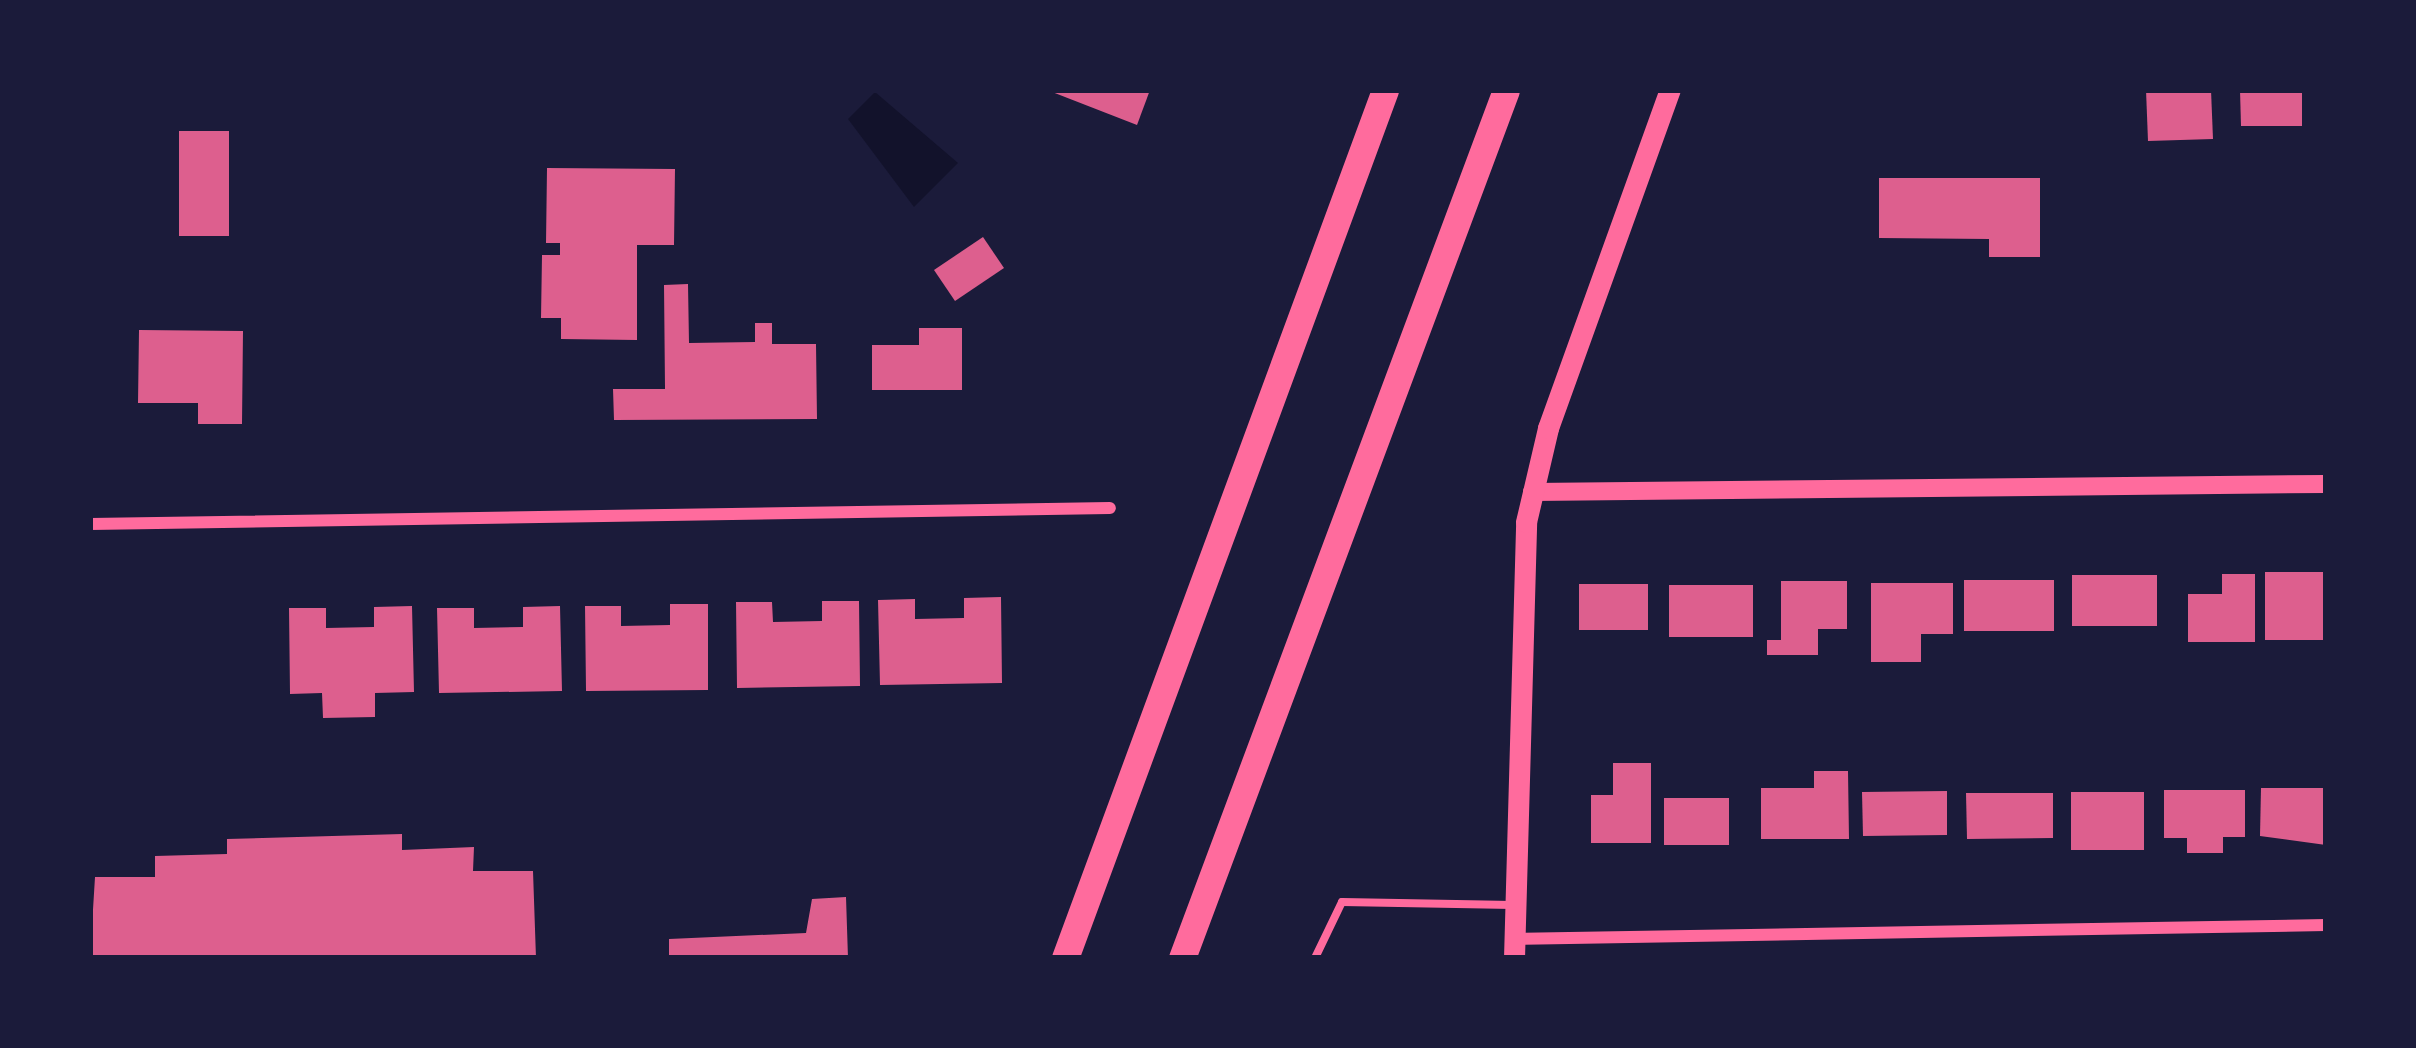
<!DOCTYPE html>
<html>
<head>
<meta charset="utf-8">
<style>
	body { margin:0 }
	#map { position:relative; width:2416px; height:1048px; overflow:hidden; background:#1b1b3a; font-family:"Titillium Web",sans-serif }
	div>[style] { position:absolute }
	.water>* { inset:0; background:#12122b }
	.building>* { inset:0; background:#dd5f8e }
	.service>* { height:8px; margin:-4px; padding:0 4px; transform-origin:4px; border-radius:4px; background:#ff6b9d }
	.minor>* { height:12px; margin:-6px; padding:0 6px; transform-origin:6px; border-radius:6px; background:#ff6b9d }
	.tertiary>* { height:18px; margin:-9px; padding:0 9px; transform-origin:9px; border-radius:9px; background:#ff6b9d }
	.secondary>* { height:21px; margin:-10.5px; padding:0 10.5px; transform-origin:10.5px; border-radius:10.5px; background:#ff6b9d }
	.motorway>* { height:27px; margin:-13.5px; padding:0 13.5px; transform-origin:13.5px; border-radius:13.5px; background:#ff6b9d }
	span { translate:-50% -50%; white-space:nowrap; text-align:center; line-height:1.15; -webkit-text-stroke:9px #1b1b3a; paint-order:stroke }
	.frame { position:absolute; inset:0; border:93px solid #1b1b3a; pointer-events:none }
</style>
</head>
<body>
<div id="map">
	<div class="water">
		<div style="clip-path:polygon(875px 92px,958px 163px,914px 207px,848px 119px)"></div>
	</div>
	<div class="building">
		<div style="clip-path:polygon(1047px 90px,1150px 90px,1137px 125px)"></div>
		<div style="clip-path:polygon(2146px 90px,2211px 90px,2213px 139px,2148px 141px)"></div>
		<div style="clip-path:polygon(2240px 90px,2302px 90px,2302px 126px,2241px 126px)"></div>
		<div style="clip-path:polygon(179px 131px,229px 131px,229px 236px,179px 236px)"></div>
		<div style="clip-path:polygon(547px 168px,675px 169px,674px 245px,637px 245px,637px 340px,561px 339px,561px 318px,541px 318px,542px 255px,560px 255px,560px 243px,546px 243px)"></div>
		<div style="clip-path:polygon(1879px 178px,2040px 178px,2040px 257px,1989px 257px,1989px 239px,1879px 238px)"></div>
		<div style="clip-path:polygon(983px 237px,1004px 268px,955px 301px,934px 270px)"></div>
		<div style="clip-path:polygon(688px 284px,689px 343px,755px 342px,755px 323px,772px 323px,772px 344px,816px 344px,817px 419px,614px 420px,613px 389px,665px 389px,664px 285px)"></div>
		<div style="clip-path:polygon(919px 328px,962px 328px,962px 390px,872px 390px,872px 345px,919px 345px)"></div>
		<div style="clip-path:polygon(139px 330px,243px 331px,242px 424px,198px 424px,198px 403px,138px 403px)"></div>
		<div style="clip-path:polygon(2265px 572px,2326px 572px,2326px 640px,2265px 640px)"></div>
		<div style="clip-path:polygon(2222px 574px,2255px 574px,2255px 642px,2188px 642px,2188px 594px,2222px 594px)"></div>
		<div style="clip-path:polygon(2072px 575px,2157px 575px,2157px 626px,2072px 626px)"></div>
		<div style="clip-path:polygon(1964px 580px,2054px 580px,2054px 631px,1964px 631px)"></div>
		<div style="clip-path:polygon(1781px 581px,1847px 581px,1847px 629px,1818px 629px,1818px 655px,1767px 655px,1767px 640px,1781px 640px)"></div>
		<div style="clip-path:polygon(1871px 583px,1953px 583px,1953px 634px,1921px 634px,1921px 662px,1871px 662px)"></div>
		<div style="clip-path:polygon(1579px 584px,1648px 584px,1648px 630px,1579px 630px)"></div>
		<div style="clip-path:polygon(1669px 585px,1753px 585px,1753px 637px,1669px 637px)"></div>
		<div style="clip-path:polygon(1001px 597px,1002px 683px,880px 685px,878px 600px,915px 599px,915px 619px,964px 618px,964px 598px)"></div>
		<div style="clip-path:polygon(822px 601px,859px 601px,860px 686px,737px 688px,736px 602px,772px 602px,773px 622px,822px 621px)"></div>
		<div style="clip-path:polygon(670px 604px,708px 604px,708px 690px,586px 691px,585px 606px,621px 606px,621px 626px,670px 625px)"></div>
		<div style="clip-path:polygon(412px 606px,414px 692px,375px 693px,375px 717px,323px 718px,322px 693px,290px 694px,289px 608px,326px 608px,326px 628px,374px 627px,374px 607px)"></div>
		<div style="clip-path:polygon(560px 606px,562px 691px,439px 693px,437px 608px,474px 608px,474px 628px,523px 627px,523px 607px)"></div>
		<div style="clip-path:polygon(1613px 763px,1651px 763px,1651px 843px,1591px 843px,1591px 795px,1613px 795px)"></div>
		<div style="clip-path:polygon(1814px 771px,1848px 771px,1849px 839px,1761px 839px,1761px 788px,1814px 788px)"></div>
		<div style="clip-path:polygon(2261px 788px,2326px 788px,2326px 845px,2260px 836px)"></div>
		<div style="clip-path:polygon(2164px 790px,2245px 790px,2245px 837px,2223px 837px,2223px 853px,2187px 853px,2187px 838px,2164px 838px)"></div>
		<div style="clip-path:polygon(1947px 791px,1947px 835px,1863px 836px,1862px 792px)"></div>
		<div style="clip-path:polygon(2071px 792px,2144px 792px,2144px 850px,2071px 850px)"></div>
		<div style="clip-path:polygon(1966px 793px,2053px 793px,2053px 838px,1967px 839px)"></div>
		<div style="clip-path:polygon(1664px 798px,1729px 798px,1729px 845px,1664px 845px)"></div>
		<div style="clip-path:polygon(402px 834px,402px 850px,474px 847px,473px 871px,533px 871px,536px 958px,90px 958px,95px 877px,155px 877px,155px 856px,227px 854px,227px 839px)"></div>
		<div style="clip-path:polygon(846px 897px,848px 958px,669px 958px,669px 939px,806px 933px,812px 899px)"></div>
	</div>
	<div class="service">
		<div style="left:1315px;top:958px;width:62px;rotate:-64.3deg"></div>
		<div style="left:1342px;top:902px;width:171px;rotate:1deg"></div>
	</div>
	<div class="minor">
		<div style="left:90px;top:524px;width:1020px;rotate:-0.9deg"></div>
		<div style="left:1515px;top:939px;width:811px;rotate:-0.99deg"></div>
	</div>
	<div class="tertiary">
		<div style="left:1532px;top:492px;width:794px;rotate:-0.58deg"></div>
	</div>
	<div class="secondary">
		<div style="left:1514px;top:958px;width:436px;rotate:-88.4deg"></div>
		<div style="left:1526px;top:522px;width:97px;rotate:-76.8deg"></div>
		<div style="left:1548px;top:428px;width:359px;rotate:-70.2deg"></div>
	</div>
	<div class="motorway">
		<div style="left:1065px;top:958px;width:925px;rotate:-69.76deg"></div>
		<div style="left:1182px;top:958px;width:926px;rotate:-69.53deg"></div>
	</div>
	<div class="frame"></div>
</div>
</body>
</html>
